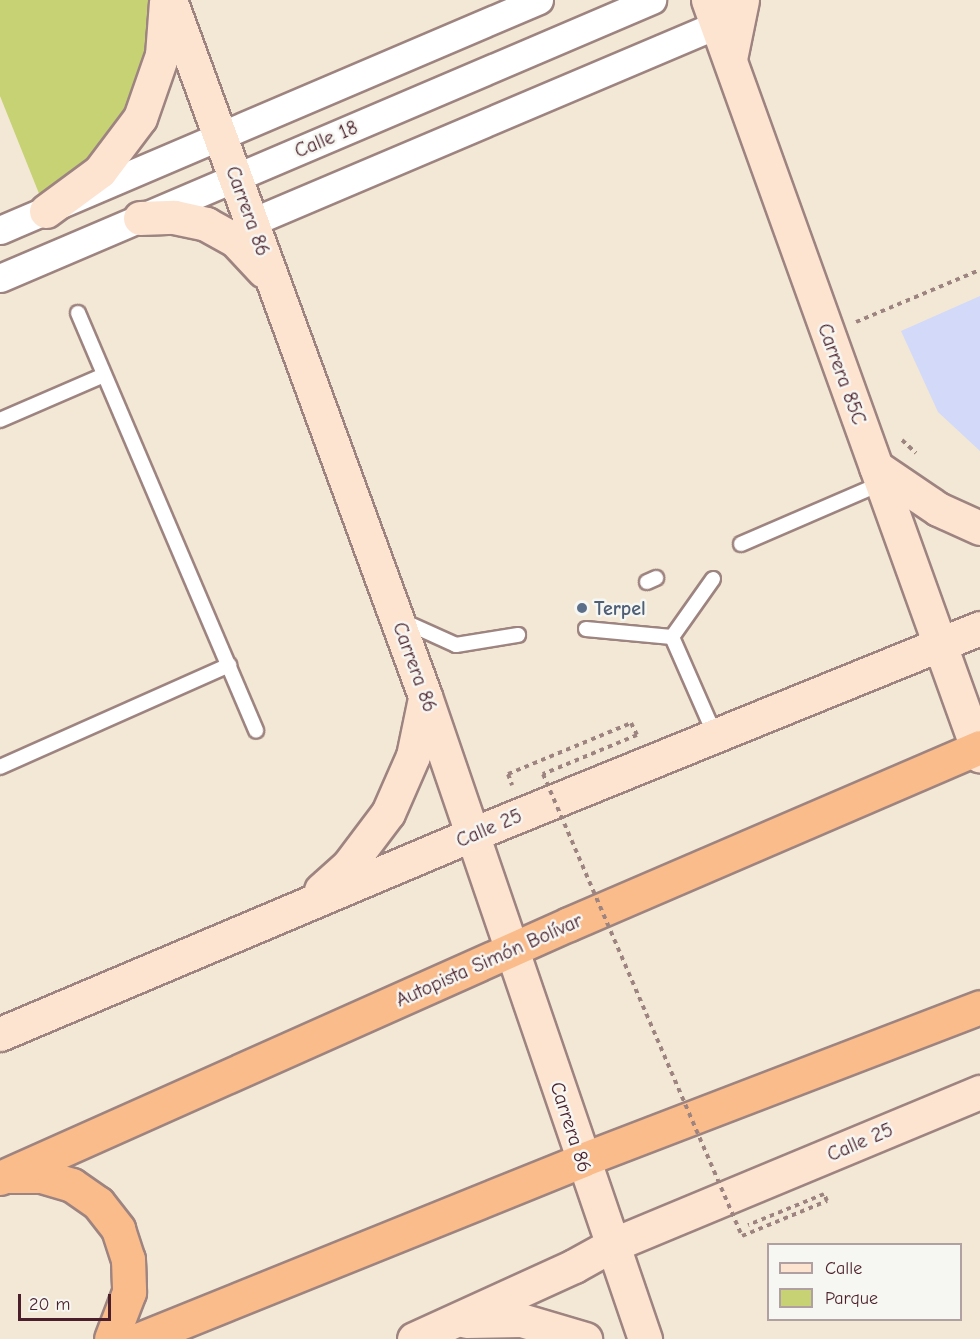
<!DOCTYPE html>
<html>
<head>
<meta charset="utf-8">
<style>
	body { margin:0 }
	#map { position:relative; width:980px; height:1339px; overflow:hidden; background:#f3e8d5; font-family:"Comic Neue",sans-serif }
	div>[style] { position:absolute }
	.built>* { inset:0; background:#d2d9f9 }
	.green>* { inset:0; background:#c6d274 }
	.path>* { height:4px; margin-top:-2px; transform-origin:0; background:repeating-linear-gradient(90deg,#9e8480 0 4.5px,transparent 0 9px) }
	.roads { filter:drop-shadow(2px 0 #9e8480) drop-shadow(-2px 0 #9e8480) drop-shadow(0 2px #9e8480) drop-shadow(0 -2px #9e8480) }
	.lane>* { height:14px; margin:-7px; padding:0 7px; transform-origin:7px; border-radius:7px; background:#fff }
	.street>* { height:27px; margin:-13.5px; padding:0 13.5px; transform-origin:13.5px; border-radius:13.5px; background:#fff }
	.secondary>* { height:33px; margin:-16.5px; padding:0 16.5px; transform-origin:16.5px; border-radius:16.5px; background:#fde4d1 }
	.highway>* { height:33px; margin:-16.5px; padding:0 16.5px; transform-origin:16.5px; border-radius:16.5px; background:#fabc8b }
	.path-bridge>* { height:4px; margin-top:-2px; transform-origin:0; background:repeating-linear-gradient(90deg,#9e8480 0 4.5px,transparent 0 9px) }
	.dots>* { width:16px; height:16px; translate:-50% -50%; box-sizing:border-box; border:3px solid #f6f6f2; border-radius:50% }
	span { translate:-50% -50%; white-space:nowrap; text-align:center; line-height:1.15; -webkit-text-stroke:5px #f6f6f2; paint-order:stroke }
	.street-label { font-size:20px; color:#4a1f2b }
	.service-label { font-size:20px; color:#4e5e75; font-weight:700 }
	.left { translate:0 -50%; text-align:left }
	.legend { position:absolute; left:767px; top:1243px; width:195px; height:78px; box-sizing:border-box; background:#f6f6f2; border:2px solid #b1a0a2; margin:0; padding:8px 10px; list-style:none; font-size:18px; color:#4a1f2b }
	.legend li { display:flex; align-items:center; gap:12px; height:30px }
	.legend b { width:30px; border:2px solid #b1a0a2 }
	.scale { position:absolute; left:18px; top:1294px; width:93px; height:27px; box-sizing:border-box; border:3px solid #4a1f2b; border-top:0; padding-left:8px; font-size:18px; line-height:21px; white-space:nowrap; color:#4a1f2b; -webkit-text-stroke:4px #f6f6f2; paint-order:stroke }
</style>
</head>
<body>
<div id="map">
	<div class="built">
		<div style="clip-path:polygon(980px 296px,980px 451px,938px 412px,901px 331px)"></div>
	</div>
	<div class="green">
		<div style="clip-path:polygon(0 0,166px 0,157px 77px,46px 211px,0 96px)"></div>
	</div>
	<div class="path">
		<div style="left:856px;top:322px;width:134px;rotate:-22.8deg"></div>
		<div style="left:902px;top:440px;width:19px;rotate:43deg"></div>
		<div style="left:508px;top:774px;width:12px;rotate:70deg"></div>
	</div>
	<div class="roads">
		<div class="lane">
			<div style="left:78px;top:313px;width:454px;rotate:66.9deg"></div>
			<div style="left:0;top:420px;width:113px;rotate:-23.4deg"></div>
			<div style="left:741px;top:544px;width:154px;rotate:-23.4deg"></div>
			<div style="left:647px;top:582px;width:10px;rotate:-24deg"></div>
			<div style="left:403px;top:621px;width:58px;rotate:24.4deg"></div>
			<div style="left:456px;top:645px;width:63px;rotate:-9.2deg"></div>
			<div style="left:586px;top:629px;width:86px;rotate:5.3deg"></div>
			<div style="left:672px;top:637px;width:71px;rotate:-54.7deg"></div>
			<div style="left:672px;top:637px;width:107px;rotate:66.3deg"></div>
			<div style="left:0;top:767px;width:251px;rotate:-24deg"></div>
		</div>
		<div class="street">
			<div style="left:252px;top:222px;width:504px;rotate:-23deg"></div>
			<div style="left:0;top:230px;width:586px;rotate:-23.11deg"></div>
			<div style="left:0;top:278px;width:709px;rotate:-23.09deg"></div>
		</div>
		<div class="secondary">
			<div style="left:170px;top:0;width:741px;rotate:69.88deg"></div>
			<div style="left:425px;top:696px;width:680px;rotate:71.11deg"></div>
			<div style="left:708px;top:0;width:803px;rotate:70.21deg"></div>
			<div style="left:730px;top:59px;width:60px;rotate:-78.5deg"></div>
			<div style="left:46px;top:211px;width:67px;rotate:-36.5deg"></div>
			<div style="left:100px;top:171px;width:66px;rotate:-53deg"></div>
			<div style="left:140px;top:118px;width:67px;rotate:-70.8deg"></div>
			<div style="left:162px;top:55px;width:53px;rotate:-85.7deg"></div>
			<div style="left:140px;top:218px;width:34px;rotate:-2deg"></div>
			<div style="left:174px;top:217px;width:33px;rotate:12deg"></div>
			<div style="left:206px;top:224px;width:33px;rotate:29deg"></div>
			<div style="left:235px;top:240px;width:42px;rotate:46.9deg"></div>
			<div style="left:876px;top:467px;width:75px;rotate:34.1deg"></div>
			<div style="left:938px;top:509px;width:46px;rotate:24.3deg"></div>
			<div style="left:321px;top:890px;width:36px;rotate:-42deg"></div>
			<div style="left:348px;top:866px;width:66px;rotate:-53deg"></div>
			<div style="left:388px;top:813px;width:62px;rotate:-66.3deg"></div>
			<div style="left:413px;top:756px;width:59px;rotate:-78.3deg"></div>
			<div style="left:0;top:1034px;width:514px;rotate:-22.92deg"></div>
			<div style="left:473px;top:834px;width:547px;rotate:-22.11deg"></div>
			<div style="left:466px;top:1321px;width:55px;rotate:-1deg"></div>
			<div style="left:521px;top:1320px;width:67px;rotate:16.5deg"></div>
			<div style="left:414px;top:1339px;width:176px;rotate:-24.5deg"></div>
			<div style="left:574px;top:1266px;width:41px;rotate:-29.1deg"></div>
			<div style="left:610px;top:1246px;width:401px;rotate:-22.6deg"></div>
		</div>
		<div class="highway">
			<div style="left:10px;top:1176px;width:31px"></div>
			<div style="left:41px;top:1176px;width:32px;rotate:16deg"></div>
			<div style="left:72px;top:1185px;width:32px;rotate:35deg"></div>
			<div style="left:98px;top:1203px;width:33px;rotate:52deg"></div>
			<div style="left:118px;top:1229px;width:32px;rotate:72deg"></div>
			<div style="left:128px;top:1259px;width:33px;rotate:88deg"></div>
			<div style="left:129px;top:1292px;width:50px;rotate:111deg"></div>
			<div style="left:0;top:1178px;width:623px;rotate:-24.06deg"></div>
			<div style="left:569px;top:924px;width:447px;rotate:-23.3deg"></div>
			<div style="left:140px;top:1339px;width:477px;rotate:-22deg"></div>
			<div style="left:582px;top:1160px;width:426px;rotate:-21deg"></div>
		</div>
	</div>
	<div class="path-bridge">
		<div style="left:508px;top:774px;width:133px;rotate:-22.5deg"></div>
		<div style="left:631px;top:723px;width:13px;rotate:63deg"></div>
		<div style="left:637px;top:735px;width:102px;rotate:157.5deg"></div>
		<div style="left:543px;top:774px;width:503px;rotate:66.7deg"></div>
		<div style="left:742px;top:1236px;width:92px;rotate:-22.4deg"></div>
		<div style="left:827px;top:1201px;width:8px;rotate:-113deg"></div>
		<div style="left:824px;top:1194px;width:82px;rotate:157.8deg"></div>
	</div>
	<div class="dots">
		<div style="left:582px;top:608px;background:#5c6f8a"></div>
	</div>
	<div class="street-label">
		<span style="left:326px;top:139px;rotate:-23deg">Calle 18</span>
		<span style="left:248px;top:211px;rotate:70deg">Carrera 86</span>
		<span style="left:842px;top:374px;rotate:70deg">Carrera 85C</span>
		<span style="left:415px;top:667px;rotate:70deg">Carrera 86</span>
		<span style="left:489px;top:828px;rotate:-23deg">Calle 25</span>
		<span style="left:489px;top:960px;rotate:-24deg">Autopista Simón Bolívar</span>
		<span style="left:571px;top:1127px;rotate:72deg">Carrera 86</span>
		<span style="left:860px;top:1142px;rotate:-23deg">Calle 25</span>
	</div>
	<div class="service-label">
		<span class="left" style="left:594px;top:608px">Terpel</span>
	</div>
	<ul class="legend">
	<li><b style="height:8px;background:#fde4d1"></b>Calle</li>
	<li><b style="height:16px;background:#c6d274"></b>Parque</li>
	</ul>
	<div class="scale">20 m</div>
</div>
</body>
</html>
